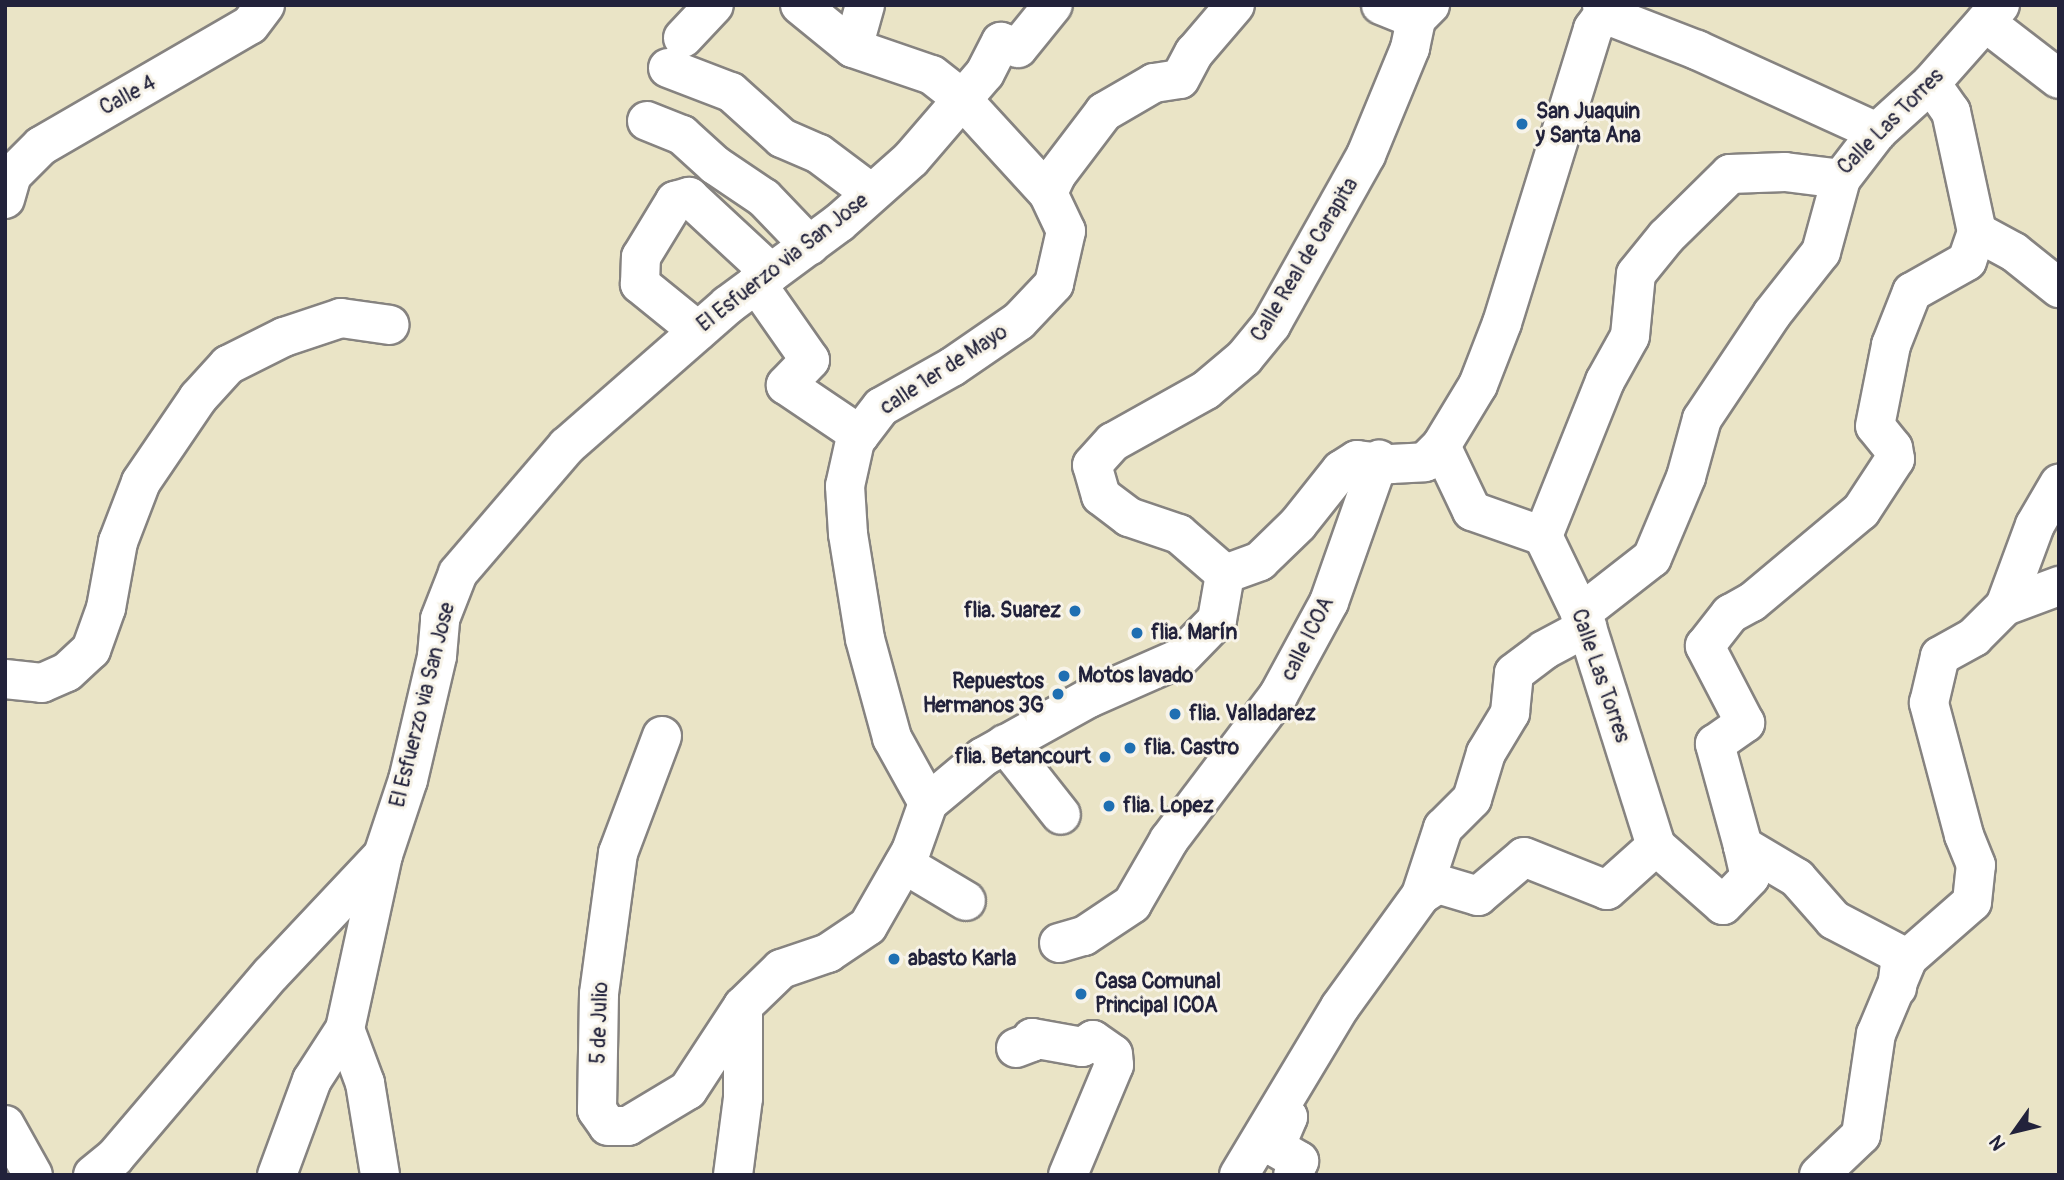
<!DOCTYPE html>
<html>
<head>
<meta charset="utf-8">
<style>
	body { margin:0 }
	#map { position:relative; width:2064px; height:1180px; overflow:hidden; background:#eae4c6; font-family:Pangolin,sans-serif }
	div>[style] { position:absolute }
	.roads { filter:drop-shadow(2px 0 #868380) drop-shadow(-2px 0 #868380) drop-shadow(0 2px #868380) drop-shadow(0 -2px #868380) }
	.minor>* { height:38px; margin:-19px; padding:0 19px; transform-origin:19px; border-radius:19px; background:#fff }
	.dots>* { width:19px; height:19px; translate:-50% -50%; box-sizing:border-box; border:4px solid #f7f3e8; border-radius:50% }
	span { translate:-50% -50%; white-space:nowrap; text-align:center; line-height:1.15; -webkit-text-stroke:6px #f7f3e8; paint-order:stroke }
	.street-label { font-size:21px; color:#22223b }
	.poi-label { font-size:21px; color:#22223b; font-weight:700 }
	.left { translate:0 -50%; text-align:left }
	.right { translate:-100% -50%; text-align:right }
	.frame { position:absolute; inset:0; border:7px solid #22223b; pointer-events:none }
	.north { position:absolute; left:1980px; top:1096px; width:70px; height:70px; -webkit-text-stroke:5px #f7f3e8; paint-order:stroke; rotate:236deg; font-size:19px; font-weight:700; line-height:28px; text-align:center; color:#22223b }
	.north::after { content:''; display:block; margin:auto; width:24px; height:32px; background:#22223b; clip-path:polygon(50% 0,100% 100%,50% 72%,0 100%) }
</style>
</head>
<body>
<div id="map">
	<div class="roads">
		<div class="minor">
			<div style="left:800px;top:5px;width:68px;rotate:39.1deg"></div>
			<div style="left:853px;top:48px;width:83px;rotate:18.9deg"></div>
			<div style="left:932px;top:75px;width:36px;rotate:38deg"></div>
			<div style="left:960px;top:97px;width:130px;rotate:47.5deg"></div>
			<div style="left:1048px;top:193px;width:42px;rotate:64.7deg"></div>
			<div style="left:1066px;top:231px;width:54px;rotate:102.8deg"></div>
			<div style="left:1054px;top:284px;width:51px;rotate:133.4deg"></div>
			<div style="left:1019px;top:321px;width:81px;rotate:145.5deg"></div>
			<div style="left:952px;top:367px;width:81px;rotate:150.6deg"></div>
			<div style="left:881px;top:407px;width:43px;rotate:127.4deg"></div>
			<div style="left:855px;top:441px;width:46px;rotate:102.5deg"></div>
			<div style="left:845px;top:486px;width:48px;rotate:86.4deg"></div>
			<div style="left:848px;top:534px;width:106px;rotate:80.8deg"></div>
			<div style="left:865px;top:639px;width:103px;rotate:74.7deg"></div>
			<div style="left:892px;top:738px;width:74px;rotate:61deg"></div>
			<div style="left:1381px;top:5px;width:38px;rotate:22deg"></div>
			<div style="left:1604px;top:14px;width:100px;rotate:21.2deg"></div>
			<div style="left:1697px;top:50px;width:198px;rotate:24.5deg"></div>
			<div style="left:1985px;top:22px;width:93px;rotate:37.6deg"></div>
			<div style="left:683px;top:38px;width:45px;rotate:-46.8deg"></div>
			<div style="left:853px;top:48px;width:45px;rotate:-74.4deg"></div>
			<div style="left:668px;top:68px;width:67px;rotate:20.9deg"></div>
			<div style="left:731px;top:92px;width:69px;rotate:42deg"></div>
			<div style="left:782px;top:138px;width:40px;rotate:23.4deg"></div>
			<div style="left:819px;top:154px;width:65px;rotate:36.9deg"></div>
			<div style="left:647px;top:121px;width:38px;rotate:22deg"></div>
			<div style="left:682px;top:135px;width:45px;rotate:42.3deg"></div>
			<div style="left:715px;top:165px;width:59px;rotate:34deg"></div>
			<div style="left:764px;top:198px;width:66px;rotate:46.2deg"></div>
			<div style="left:1048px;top:193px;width:21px;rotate:-65deg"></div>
			<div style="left:1057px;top:174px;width:78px;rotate:-52.8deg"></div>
			<div style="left:1104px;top:112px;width:58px;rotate:-30.1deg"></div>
			<div style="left:1154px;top:83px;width:26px;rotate:-9deg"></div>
			<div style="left:1180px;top:79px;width:30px;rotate:-62deg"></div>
			<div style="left:1194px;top:53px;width:63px;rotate:-49.5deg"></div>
			<div style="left:5px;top:199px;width:25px;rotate:-74deg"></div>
			<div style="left:12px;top:175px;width:41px;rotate:-45deg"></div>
			<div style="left:41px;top:146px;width:241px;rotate:-30.1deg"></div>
			<div style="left:250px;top:25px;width:25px;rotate:-53deg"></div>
			<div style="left:1977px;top:232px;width:42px;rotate:28.4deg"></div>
			<div style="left:2014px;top:252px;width:58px;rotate:38.7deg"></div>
			<div style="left:756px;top:283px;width:94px;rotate:55deg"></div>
			<div style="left:810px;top:360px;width:35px;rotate:134deg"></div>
			<div style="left:786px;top:385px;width:89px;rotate:34deg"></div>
			<div style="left:698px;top:331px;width:75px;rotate:-141deg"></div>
			<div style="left:640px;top:284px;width:27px;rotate:-88deg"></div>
			<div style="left:641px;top:257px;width:66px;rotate:-58.7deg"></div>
			<div style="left:675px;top:201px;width:15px;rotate:-16deg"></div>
			<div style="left:689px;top:197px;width:112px;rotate:42.8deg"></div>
			<div style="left:1441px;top:446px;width:72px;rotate:64.5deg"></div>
			<div style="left:1472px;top:511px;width:75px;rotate:19.4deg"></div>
			<div style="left:1225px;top:574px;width:37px;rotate:-20deg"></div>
			<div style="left:1260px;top:561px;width:53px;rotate:-44.2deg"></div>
			<div style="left:1298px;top:524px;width:69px;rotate:-51.5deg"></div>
			<div style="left:1341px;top:470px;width:19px;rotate:-32deg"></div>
			<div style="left:1357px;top:460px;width:34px;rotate:7deg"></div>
			<div style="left:1391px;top:464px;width:34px;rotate:-3deg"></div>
			<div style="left:1425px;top:462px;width:23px;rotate:-45deg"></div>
			<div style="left:1441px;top:446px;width:71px;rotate:-58.8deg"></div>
			<div style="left:1478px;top:385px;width:66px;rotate:-68.8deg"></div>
			<div style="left:1502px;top:323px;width:308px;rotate:-72.8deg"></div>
			<div style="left:1593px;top:29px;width:19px;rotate:-54deg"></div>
			<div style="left:1604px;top:14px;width:9px;rotate:-103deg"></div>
			<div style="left:2005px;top:606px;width:86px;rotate:-69.7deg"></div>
			<div style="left:2035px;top:525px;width:48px;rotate:-59.7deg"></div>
			<div style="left:1580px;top:614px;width:91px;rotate:-37.9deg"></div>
			<div style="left:1652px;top:558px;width:88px;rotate:-67.2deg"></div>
			<div style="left:1686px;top:477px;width:60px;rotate:-74.6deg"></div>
			<div style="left:1702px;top:419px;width:126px;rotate:-56.3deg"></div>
			<div style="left:1772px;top:314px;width:79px;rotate:-51.7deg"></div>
			<div style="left:1821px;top:252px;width:76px;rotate:-74.7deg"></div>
			<div style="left:5px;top:679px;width:37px;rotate:6deg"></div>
			<div style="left:42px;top:683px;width:27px;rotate:-24deg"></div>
			<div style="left:67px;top:672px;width:33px;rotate:-43deg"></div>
			<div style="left:91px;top:650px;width:45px;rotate:-70.3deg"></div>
			<div style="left:106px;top:608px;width:67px;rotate:-79.7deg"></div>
			<div style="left:118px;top:542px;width:64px;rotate:-69deg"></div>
			<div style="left:141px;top:482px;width:102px;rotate:-55.8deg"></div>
			<div style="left:198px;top:398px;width:45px;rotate:-47.7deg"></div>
			<div style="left:228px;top:365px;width:63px;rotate:-26.6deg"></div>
			<div style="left:284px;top:337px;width:60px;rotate:-18.4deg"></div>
			<div style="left:341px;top:318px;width:49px;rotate:8.1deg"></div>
			<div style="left:662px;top:736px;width:125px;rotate:110.6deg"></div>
			<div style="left:618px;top:853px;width:142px;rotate:97.7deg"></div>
			<div style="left:599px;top:994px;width:116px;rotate:91deg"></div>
			<div style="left:597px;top:1110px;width:19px;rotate:55deg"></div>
			<div style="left:608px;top:1126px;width:20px"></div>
			<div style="left:628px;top:1126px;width:70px;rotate:-31deg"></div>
			<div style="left:688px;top:1090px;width:100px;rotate:-56.8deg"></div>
			<div style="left:1005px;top:744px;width:90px;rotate:51.7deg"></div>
			<div style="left:1656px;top:846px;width:89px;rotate:41.4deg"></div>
			<div style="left:1723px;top:905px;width:39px;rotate:-46deg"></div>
			<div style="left:1750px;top:877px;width:32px;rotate:-103deg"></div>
			<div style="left:904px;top:864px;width:72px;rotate:30.8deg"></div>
			<div style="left:1421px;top:895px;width:71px;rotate:-71.8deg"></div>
			<div style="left:1443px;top:828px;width:41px;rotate:-45deg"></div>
			<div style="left:1472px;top:799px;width:48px;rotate:-73.1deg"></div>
			<div style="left:1486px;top:753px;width:47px;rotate:-59deg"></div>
			<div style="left:1510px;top:713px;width:40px;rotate:-84.3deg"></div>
			<div style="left:1514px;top:673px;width:38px;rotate:-37deg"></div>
			<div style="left:1544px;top:650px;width:49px;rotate:-28.1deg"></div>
			<div style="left:1059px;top:943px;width:26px;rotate:-16deg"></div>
			<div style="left:1084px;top:936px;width:58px;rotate:-33.7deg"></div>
			<div style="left:1132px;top:904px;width:74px;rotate:-60deg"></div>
			<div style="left:1169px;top:840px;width:181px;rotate:-52.9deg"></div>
			<div style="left:1278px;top:696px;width:107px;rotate:-61.5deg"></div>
			<div style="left:1329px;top:602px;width:151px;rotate:-70.6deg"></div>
			<div style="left:1897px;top:988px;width:33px;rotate:-83deg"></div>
			<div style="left:1901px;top:955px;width:76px;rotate:-152.4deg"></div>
			<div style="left:1834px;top:920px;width:56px;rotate:-131.4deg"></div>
			<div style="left:1797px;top:878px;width:63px;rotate:-149.3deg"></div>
			<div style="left:1743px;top:846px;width:106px;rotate:-105.4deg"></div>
			<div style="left:1715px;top:744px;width:37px;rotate:-35deg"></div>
			<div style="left:1745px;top:723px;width:87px;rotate:-117.5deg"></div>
			<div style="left:1705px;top:646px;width:41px;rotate:-52deg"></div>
			<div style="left:1730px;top:614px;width:25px;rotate:-29deg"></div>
			<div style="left:1752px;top:602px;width:142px;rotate:-39.9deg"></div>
			<div style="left:1861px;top:511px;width:62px;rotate:-56.8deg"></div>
			<div style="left:1895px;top:459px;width:11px;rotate:-100deg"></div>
			<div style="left:1893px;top:448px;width:28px;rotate:-129deg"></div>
			<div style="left:1875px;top:426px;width:83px;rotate:-78.8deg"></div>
			<div style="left:1891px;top:345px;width:57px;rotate:-68.4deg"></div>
			<div style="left:1912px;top:292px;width:63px;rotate:-29.4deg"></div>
			<div style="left:1967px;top:261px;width:31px;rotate:-71deg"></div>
			<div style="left:1977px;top:232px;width:123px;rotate:-102.2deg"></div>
			<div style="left:1951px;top:112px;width:35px;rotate:-125deg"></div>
			<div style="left:345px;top:1029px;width:58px;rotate:69.7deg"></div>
			<div style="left:365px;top:1083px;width:93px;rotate:80.7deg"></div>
			<div style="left:1016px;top:1048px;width:17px;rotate:-21deg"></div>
			<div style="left:1032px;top:1042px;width:4px;rotate:-90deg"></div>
			<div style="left:1032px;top:1038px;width:51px;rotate:10.2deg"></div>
			<div style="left:1082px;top:1047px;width:13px;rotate:-32deg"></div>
			<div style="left:1093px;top:1040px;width:24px;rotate:35deg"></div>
			<div style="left:1113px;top:1054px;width:11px;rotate:85deg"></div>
			<div style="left:1114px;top:1065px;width:119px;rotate:112.7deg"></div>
			<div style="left:1280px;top:1111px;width:10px;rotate:37deg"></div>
			<div style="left:1288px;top:1117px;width:33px;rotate:113deg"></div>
			<div style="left:1275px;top:1147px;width:28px;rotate:30deg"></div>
			<div style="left:1299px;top:1161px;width:15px;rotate:113deg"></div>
			<div style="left:5px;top:1125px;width:57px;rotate:60.8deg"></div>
			<div style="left:93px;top:1175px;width:28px;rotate:-39deg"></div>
			<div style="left:115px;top:1157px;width:240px;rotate:-49.6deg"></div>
			<div style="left:271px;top:974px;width:163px;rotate:-46.7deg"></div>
			<div style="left:277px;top:1175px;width:101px;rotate:-69.8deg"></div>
			<div style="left:312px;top:1080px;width:61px;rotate:-57.1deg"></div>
			<div style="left:345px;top:1029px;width:178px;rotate:-77.7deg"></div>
			<div style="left:383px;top:855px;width:79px;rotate:-71.6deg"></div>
			<div style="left:408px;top:780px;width:127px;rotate:-76.8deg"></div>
			<div style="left:437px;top:656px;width:37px;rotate:-85deg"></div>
			<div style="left:440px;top:619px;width:49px;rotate:-68.6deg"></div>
			<div style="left:458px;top:573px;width:167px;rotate:-49.4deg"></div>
			<div style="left:567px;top:446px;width:214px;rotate:-41.2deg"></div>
			<div style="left:728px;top:305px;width:138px;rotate:-36.5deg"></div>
			<div style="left:839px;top:223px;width:96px;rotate:-41.6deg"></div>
			<div style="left:911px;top:159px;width:113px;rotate:-49.3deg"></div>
			<div style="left:985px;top:73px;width:35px;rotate:-63deg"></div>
			<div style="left:1001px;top:42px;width:18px;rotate:19deg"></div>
			<div style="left:1018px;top:48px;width:55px;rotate:-50.9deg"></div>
			<div style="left:733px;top:1175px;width:78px;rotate:-82.6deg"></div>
			<div style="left:743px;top:1098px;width:92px;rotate:-90deg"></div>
			<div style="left:743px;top:1006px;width:53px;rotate:-44.2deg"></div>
			<div style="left:781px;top:969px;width:50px;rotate:-18.8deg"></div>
			<div style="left:828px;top:953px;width:48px;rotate:-34deg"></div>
			<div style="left:868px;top:926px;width:86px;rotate:-60.2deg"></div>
			<div style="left:911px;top:851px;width:51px;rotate:-70.5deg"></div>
			<div style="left:928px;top:803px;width:72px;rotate:-39.9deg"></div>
			<div style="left:983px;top:757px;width:121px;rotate:-29.1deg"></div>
			<div style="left:1089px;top:698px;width:99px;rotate:-23.7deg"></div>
			<div style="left:1180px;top:658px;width:53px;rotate:-45.8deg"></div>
			<div style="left:1217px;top:620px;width:47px;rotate:-80.1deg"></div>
			<div style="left:1225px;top:574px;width:61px;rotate:-139deg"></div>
			<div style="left:1179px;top:534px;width:53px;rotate:-161.2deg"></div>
			<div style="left:1129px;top:517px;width:35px;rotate:-143deg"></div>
			<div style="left:1101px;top:496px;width:32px;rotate:-106deg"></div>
			<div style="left:1092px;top:465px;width:31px;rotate:-48deg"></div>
			<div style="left:1113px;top:442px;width:107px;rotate:-29.2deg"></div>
			<div style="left:1206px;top:390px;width:50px;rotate:-40.1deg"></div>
			<div style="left:1244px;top:358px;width:43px;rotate:-50.7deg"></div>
			<div style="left:1271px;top:325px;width:195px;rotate:-60.8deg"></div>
			<div style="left:1366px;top:155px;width:116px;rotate:-67.6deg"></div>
			<div style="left:1410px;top:48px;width:30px;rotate:-78deg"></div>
			<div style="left:1416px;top:19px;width:20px;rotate:-45deg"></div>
			<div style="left:1239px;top:1175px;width:196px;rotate:-59deg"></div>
			<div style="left:1340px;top:1007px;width:138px;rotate:-54.1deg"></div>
			<div style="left:1421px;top:895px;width:20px;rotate:-33deg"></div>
			<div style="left:1438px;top:884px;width:42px;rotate:16.7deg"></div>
			<div style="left:1478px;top:896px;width:60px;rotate:-40.3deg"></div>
			<div style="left:1524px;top:857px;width:89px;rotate:21.7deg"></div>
			<div style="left:1607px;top:890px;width:66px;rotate:-41.9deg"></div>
			<div style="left:1656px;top:846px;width:230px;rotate:-107.5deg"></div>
			<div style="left:1587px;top:627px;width:101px;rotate:-115.8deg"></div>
			<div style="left:1543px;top:536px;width:167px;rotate:-68.2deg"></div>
			<div style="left:1605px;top:381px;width:51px;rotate:-60.9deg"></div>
			<div style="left:1630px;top:336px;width:62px;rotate:-84.5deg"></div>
			<div style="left:1636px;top:274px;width:48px;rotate:-51deg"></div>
			<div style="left:1666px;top:237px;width:90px;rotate:-44.5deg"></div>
			<div style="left:1730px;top:174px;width:55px;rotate:-2.1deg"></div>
			<div style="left:1785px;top:172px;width:56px;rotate:7.1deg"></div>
			<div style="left:1841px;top:179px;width:59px;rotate:-52.5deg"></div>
			<div style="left:1877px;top:132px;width:73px;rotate:-42.2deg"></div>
			<div style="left:1931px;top:83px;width:104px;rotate:-48.5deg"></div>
			<div style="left:1819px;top:1175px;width:58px;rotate:-43.6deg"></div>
			<div style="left:1861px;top:1135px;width:102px;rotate:-81.6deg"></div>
			<div style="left:1876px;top:1034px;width:82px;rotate:-67.2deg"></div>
			<div style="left:1908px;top:958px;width:85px;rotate:-41.2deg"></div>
			<div style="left:1972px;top:902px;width:37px;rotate:-84deg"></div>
			<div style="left:1976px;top:865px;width:32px;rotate:-112deg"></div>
			<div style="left:1964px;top:835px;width:137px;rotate:-104.9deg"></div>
			<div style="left:1929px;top:703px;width:48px;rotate:-76.8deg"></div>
			<div style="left:1940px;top:656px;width:39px;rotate:-29deg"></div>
			<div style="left:1974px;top:637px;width:44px;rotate:-45deg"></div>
			<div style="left:2005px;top:606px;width:58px;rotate:-20.3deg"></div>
		</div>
	</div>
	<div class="dots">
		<div style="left:1522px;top:124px;background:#1f6fb2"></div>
		<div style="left:1075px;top:611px;background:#1f6fb2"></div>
		<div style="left:1137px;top:633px;background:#1f6fb2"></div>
		<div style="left:1064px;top:676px;background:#1f6fb2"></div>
		<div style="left:1058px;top:694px;background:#1f6fb2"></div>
		<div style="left:1175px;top:714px;background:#1f6fb2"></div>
		<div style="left:1130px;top:748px;background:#1f6fb2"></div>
		<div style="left:1105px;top:757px;background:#1f6fb2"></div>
		<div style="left:1109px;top:806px;background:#1f6fb2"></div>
		<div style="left:894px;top:959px;background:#1f6fb2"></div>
		<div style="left:1081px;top:994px;background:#1f6fb2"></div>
	</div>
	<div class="street-label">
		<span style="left:128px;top:96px;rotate:-28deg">Calle 4</span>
		<span style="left:1891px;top:122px;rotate:-45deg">Calle Las Torres</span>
		<span style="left:1305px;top:260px;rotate:-59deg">Calle Real de Carapita</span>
		<span style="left:783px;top:263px;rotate:-38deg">El Esfuerzo via San Jose</span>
		<span style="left:944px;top:370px;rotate:-33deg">calle 1er de Mayo</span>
		<span style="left:1308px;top:639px;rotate:-63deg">calle ICOA</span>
		<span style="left:1600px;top:676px;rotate:71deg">Calle Las Torres</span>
		<span style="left:423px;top:705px;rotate:-76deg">El Esfuerzo via San Jose</span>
		<span style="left:600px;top:1023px;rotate:-88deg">5 de Julio</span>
	</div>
	<div class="poi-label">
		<span class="left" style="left:1536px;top:124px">San Juaquin<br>y Santa Ana</span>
		<span class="right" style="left:1061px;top:611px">flia. Suarez</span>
		<span class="left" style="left:1151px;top:633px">flia. Marín</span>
		<span class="left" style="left:1078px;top:676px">Motos lavado</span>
		<span class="right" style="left:1044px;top:694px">Repuestos<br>Hermanos 3G</span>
		<span class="left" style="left:1189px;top:714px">flia. Valladarez</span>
		<span class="left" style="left:1144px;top:748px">flia. Castro</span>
		<span class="right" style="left:1091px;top:757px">flia. Betancourt</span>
		<span class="left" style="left:1123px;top:806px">flia. Lopez</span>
		<span class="left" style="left:908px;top:959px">abasto Karla</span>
		<span class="left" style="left:1095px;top:994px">Casa Comunal<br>Principal ICOA</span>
	</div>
	<div class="frame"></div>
	<div class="north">N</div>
</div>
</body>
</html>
